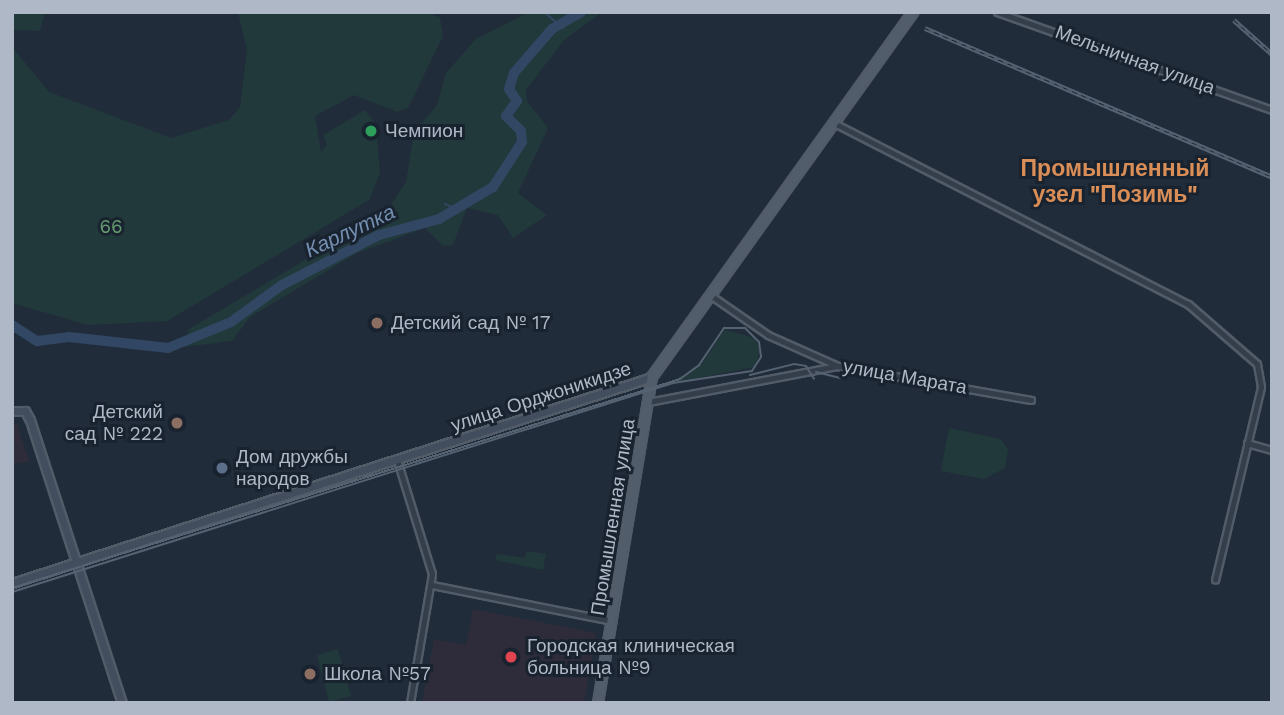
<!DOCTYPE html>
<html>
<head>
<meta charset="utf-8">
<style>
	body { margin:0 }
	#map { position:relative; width:1284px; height:715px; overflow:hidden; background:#202c3a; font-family:"Work Sans",sans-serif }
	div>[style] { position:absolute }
	.medical>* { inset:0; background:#2e2c3b }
	.green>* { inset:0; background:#22393b }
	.stream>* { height:2px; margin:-1px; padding:0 1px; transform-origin:1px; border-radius:1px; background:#324763 }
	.river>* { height:10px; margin:-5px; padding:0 5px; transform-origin:5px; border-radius:5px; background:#324763 }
	.roads { filter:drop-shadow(2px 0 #525b68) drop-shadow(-2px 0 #525b68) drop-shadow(0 2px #525b68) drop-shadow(0 -2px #525b68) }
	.street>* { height:5px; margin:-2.5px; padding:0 2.5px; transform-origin:2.5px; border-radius:2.5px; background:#343e4b }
	.secondary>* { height:7px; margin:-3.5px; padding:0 3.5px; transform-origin:3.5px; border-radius:3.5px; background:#424d5e }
	.primary>* { height:8px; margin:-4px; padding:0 4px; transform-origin:4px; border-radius:4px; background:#525d6b }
	.tram>* { height:2px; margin:-1px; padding:0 1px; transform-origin:1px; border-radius:1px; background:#556272 }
	.rail>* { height:4.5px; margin-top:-2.25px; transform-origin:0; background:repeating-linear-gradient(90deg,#19232f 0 5px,#556272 0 10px); box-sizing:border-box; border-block:2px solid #556272 }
	.dots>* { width:19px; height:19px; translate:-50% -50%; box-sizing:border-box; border:4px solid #19232f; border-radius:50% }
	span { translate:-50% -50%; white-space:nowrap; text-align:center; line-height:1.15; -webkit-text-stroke:6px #19232f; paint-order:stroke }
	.street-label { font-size:19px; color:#afb8c7 }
	.poi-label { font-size:19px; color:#afb8c7 }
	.left { translate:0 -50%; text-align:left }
	.right { translate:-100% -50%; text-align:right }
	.park-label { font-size:19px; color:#64996f }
	.water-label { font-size:21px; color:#748fb1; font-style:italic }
	.quarter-label { font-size:23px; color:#d98d57; font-weight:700 }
	.frame { position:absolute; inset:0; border:14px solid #afb8c7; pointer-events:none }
</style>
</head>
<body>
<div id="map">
	<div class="medical">
		<div style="clip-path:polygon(12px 424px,17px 424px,29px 462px,12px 464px)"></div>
		<div style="clip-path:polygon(473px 609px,596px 633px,584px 703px,422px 703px,434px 639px,466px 645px)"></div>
	</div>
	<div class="green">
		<div style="clip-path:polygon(12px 12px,45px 12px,40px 31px,12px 30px)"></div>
		<div style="clip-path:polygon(238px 12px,429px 12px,440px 18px,443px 36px,408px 108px,397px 112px,354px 95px,315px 116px,321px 152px,327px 145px,323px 135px,365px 110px,376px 125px,380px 173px,369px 200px,167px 321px,88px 325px,12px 303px,12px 47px,49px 92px,171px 138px,229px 120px,240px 107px,247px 50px)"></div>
		<div style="clip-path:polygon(529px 12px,602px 12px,564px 40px,526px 90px,527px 101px,548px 128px,518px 193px,547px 215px,513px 238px,498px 215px,467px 208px,453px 245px,443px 246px,425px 228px,357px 253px,250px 317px,232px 341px,183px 347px,189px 329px,386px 212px,406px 182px,414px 132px,437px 105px,446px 73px,476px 39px)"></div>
		<div style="clip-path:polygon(725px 330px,755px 338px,760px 352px,754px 367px,664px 385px,700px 366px)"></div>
		<div style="clip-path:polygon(949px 428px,1001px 439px,1008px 449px,1005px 468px,984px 479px,941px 471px)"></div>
		<div style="clip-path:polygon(527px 551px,546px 554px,543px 570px,495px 560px,497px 554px,525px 558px)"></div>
		<div style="clip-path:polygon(338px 649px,351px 696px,329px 702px,317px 655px)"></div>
	</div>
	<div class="stream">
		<div style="left:544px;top:12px;width:25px;rotate:40deg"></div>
		<div style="left:445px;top:204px;width:11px;rotate:22deg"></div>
	</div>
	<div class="river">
		<div style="left:12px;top:325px;width:30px;rotate:33deg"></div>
		<div style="left:37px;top:341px;width:32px;rotate:-7deg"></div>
		<div style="left:69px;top:337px;width:100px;rotate:6.3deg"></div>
		<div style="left:168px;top:348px;width:68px;rotate:-22.4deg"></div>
		<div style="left:231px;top:322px;width:63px;rotate:-36deg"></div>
		<div style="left:282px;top:285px;width:109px;rotate:-27.3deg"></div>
		<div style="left:379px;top:235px;width:62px;rotate:-14.9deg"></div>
		<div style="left:439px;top:219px;width:63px;rotate:-30.7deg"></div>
		<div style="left:493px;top:187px;width:54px;rotate:-57.2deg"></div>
		<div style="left:522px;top:142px;width:11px;rotate:-95deg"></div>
		<div style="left:521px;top:131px;width:21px;rotate:-135deg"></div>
		<div style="left:506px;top:116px;width:19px;rotate:-54deg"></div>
		<div style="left:517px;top:101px;width:14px;rotate:-124deg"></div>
		<div style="left:509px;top:89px;width:17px;rotate:-73deg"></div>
		<div style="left:514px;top:73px;width:58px;rotate:-49.2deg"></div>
		<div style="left:552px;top:29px;width:34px;rotate:-30deg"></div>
	</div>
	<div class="roads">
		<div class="street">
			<div style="left:997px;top:12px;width:292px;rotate:19.6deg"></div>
			<div style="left:834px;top:123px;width:398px;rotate:27.1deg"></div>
			<div style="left:1188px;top:304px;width:91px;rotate:41deg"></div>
			<div style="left:1257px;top:364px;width:23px;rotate:80deg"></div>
			<div style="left:1261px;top:387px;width:198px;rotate:103.4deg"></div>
			<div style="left:713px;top:297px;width:67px;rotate:34.6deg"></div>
			<div style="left:768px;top:335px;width:77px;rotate:23.9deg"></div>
			<div style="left:838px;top:366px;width:196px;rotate:10deg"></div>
			<div style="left:648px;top:402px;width:192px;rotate:-10.8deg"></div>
			<div style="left:1247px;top:443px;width:26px;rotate:16deg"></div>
			<div style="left:397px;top:460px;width:119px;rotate:72.9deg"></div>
			<div style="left:432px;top:574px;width:131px;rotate:99.7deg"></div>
			<div style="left:432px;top:585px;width:184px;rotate:11.3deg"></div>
		</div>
		<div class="secondary">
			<div style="left:12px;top:411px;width:13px"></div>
			<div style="left:25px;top:411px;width:10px;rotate:61deg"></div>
			<div style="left:30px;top:420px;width:298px;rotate:72deg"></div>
			<div style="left:12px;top:583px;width:672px;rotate:-17.84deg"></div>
		</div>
		<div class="primary">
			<div style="left:598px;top:703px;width:330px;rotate:-80.6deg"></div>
			<div style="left:652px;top:377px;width:449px;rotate:-54.4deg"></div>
		</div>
	</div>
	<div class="tram">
		<div style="left:816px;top:372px;width:25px;rotate:14deg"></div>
		<div style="left:750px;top:375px;width:45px;rotate:-14deg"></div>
		<div style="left:794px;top:364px;width:12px;rotate:9deg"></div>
		<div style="left:806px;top:366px;width:15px;rotate:58deg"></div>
		<div style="left:12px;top:588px;width:700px;rotate:-17.37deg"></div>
		<div style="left:680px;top:379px;width:24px;rotate:-36deg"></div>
		<div style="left:699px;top:365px;width:45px;rotate:-56deg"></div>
		<div style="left:724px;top:328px;width:21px"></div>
		<div style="left:745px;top:328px;width:20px;rotate:45deg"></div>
		<div style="left:759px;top:342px;width:15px;rotate:82deg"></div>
		<div style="left:761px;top:357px;width:17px;rotate:123deg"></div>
		<div style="left:752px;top:371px;width:80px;rotate:171.4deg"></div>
		<div style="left:673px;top:383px;width:693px;rotate:162.45deg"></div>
	</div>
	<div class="rail">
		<div style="left:1234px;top:20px;width:51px;rotate:41.8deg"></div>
		<div style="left:925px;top:28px;width:378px;rotate:23.2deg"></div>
	</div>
	<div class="dots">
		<div style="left:371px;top:131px;background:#2e9e5b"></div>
		<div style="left:377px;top:323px;background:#8d6e63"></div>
		<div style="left:177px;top:423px;background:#8d6e63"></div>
		<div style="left:222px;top:468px;background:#5c6f8a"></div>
		<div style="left:511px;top:657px;background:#e0444e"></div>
		<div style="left:310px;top:674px;background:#8d6e63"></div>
	</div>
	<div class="street-label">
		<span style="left:1135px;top:60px;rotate:20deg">Мельничная улица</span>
		<span style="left:905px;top:377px;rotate:10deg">улица Марата</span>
		<span style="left:541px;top:397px;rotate:-18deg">улица Орджоникидзе</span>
		<span style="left:613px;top:517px;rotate:-81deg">Промышленная улица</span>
	</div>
	<div class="poi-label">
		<span class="left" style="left:385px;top:131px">Чемпион</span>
		<span class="left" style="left:391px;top:323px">Детский сад № 17</span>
		<span class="right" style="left:163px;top:423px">Детский<br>сад № 222</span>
		<span class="left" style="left:236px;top:468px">Дом дружбы<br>народов</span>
		<span class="left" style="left:527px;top:657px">Городская клиническая<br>больница №9</span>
		<span class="left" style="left:324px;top:674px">Школа №57</span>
	</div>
	<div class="park-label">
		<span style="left:111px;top:227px">66</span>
	</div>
	<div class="water-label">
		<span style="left:350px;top:231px;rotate:-25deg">Карлутка</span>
	</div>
	<div class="quarter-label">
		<span style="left:1115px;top:182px">Промышленный<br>узел "Позимь"</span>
	</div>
	<div class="frame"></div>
</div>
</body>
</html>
